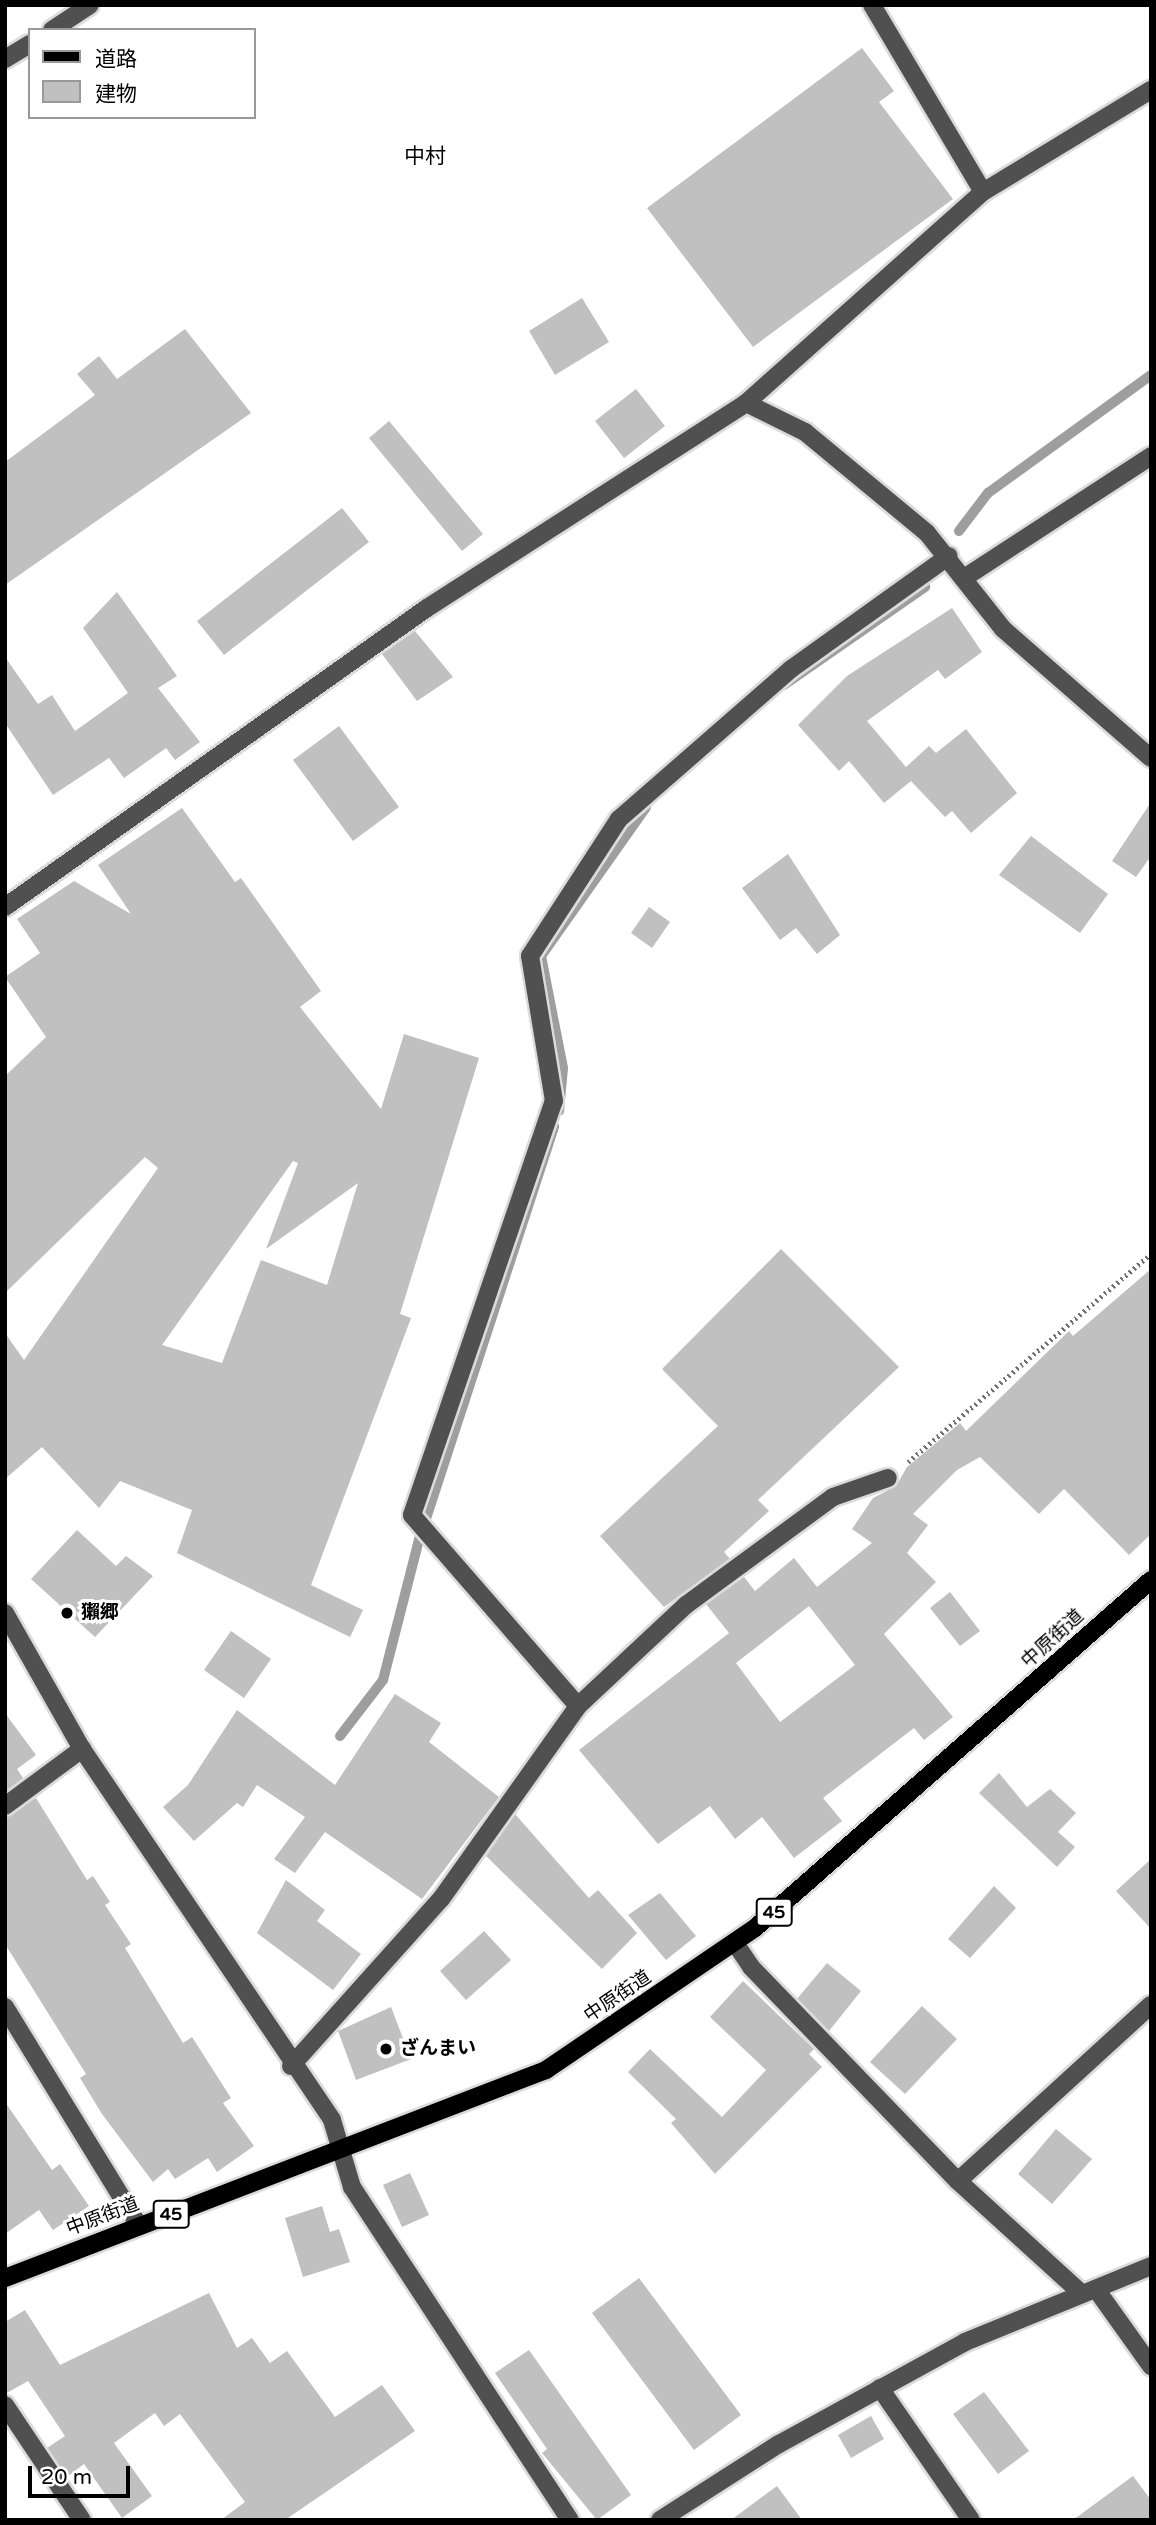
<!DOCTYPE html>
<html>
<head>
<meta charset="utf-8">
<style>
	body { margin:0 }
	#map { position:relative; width:1156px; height:2525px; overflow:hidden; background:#fff; font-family:"Varela Round","Noto Sans JP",sans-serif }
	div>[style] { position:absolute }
	.stream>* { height:10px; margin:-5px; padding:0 5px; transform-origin:5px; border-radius:5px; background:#9e9e9e }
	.building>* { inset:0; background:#c0c0c0 }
	.path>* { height:4.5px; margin-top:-2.25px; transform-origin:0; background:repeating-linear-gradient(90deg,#727272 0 2px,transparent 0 5.5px) }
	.roads { filter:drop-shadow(2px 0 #dbdbdb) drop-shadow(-2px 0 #dbdbdb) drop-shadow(0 2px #dbdbdb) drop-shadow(0 -2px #dbdbdb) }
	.minor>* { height:18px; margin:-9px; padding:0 9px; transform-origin:9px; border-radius:9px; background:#505050 }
	.major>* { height:18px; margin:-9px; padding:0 9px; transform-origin:9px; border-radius:9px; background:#000 }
	.dots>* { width:19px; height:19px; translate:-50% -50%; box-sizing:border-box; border:4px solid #fff; border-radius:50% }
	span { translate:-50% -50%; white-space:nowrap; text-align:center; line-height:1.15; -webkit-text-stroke:6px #fff; paint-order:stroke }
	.shield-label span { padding:2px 5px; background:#fff; border:2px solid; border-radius:5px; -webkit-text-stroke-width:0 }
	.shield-label { font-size:18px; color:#000; font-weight:700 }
	.poi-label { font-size:19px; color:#000; font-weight:700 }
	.left { translate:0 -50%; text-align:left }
	.street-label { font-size:19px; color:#000 }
	.neighbourhood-label { font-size:21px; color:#000 }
	.frame { position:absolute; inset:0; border:7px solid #000; pointer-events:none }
	.legend { position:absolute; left:28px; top:28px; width:228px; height:91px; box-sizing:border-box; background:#fff; border:2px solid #999; margin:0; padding:9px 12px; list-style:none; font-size:21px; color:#000 }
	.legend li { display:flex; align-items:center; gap:14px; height:35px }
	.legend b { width:35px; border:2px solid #999 }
	.scale { position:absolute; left:28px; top:2466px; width:102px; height:32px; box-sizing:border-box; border:4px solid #000; border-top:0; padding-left:9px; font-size:21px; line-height:24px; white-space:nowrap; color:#000; -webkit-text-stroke:5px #fff; paint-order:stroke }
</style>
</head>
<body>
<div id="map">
	<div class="stream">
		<div style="left:959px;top:531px;width:48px;rotate:-52.7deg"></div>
		<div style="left:988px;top:493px;width:201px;rotate:-35.9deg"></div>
		<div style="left:784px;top:685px;width:172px;rotate:-34.8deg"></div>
		<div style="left:559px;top:1111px;width:43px;rotate:-84.7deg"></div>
		<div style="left:563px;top:1068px;width:114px;rotate:-101.1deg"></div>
		<div style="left:541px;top:956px;width:182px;rotate:-54.8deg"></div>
		<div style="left:340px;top:1736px;width:71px;rotate:-52.5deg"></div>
		<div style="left:383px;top:1680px;width:145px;rotate:-75.6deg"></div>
		<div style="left:419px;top:1540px;width:435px;rotate:-71.9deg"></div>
	</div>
	<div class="building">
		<div style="clip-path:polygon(862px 48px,894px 91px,879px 102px,953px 199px,753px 347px,647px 208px)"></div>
		<div style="clip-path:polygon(582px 298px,609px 342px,555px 375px,529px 331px)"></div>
		<div style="clip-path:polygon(185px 329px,251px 413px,5px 585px,5px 462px,95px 395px,77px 374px,99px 356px,117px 379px)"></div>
		<div style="clip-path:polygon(636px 389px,665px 426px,624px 458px,595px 421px)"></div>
		<div style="clip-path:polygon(389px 421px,483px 534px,462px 551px,369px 438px)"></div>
		<div style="clip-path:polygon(342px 508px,369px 542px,224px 655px,197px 621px)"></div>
		<div style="clip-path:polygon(117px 592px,177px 676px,158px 688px,200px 742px,175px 760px,166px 748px,124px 778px,109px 758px,53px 795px,5px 723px,5px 657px,38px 704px,52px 695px,75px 731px,128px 693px,83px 628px)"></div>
		<div style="clip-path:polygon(952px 608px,982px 652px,945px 679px,938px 670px,867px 721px,906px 767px,929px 746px,936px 753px,966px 729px,1017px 793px,971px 833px,952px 811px,945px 817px,911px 781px,884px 803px,849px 761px,839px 771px,798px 725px,847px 676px)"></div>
		<div style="clip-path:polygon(415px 631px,453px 677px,417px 701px,382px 654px)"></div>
		<div style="clip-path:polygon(339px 726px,399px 807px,353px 841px,293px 760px)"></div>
		<div style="clip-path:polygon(1151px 802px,1151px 856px,1136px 877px,1112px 861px)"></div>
		<div style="clip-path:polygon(evenodd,182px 808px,235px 882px,241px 878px,321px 991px,300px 1007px,381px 1109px,404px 1034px,479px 1058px,400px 1314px,411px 1318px,311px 1585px,363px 1610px,350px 1637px,177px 1553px,192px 1510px,120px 1481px,99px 1508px,42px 1447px,5px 1479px,5px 1333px,24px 1360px,158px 1168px,145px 1157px,5px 1293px,5px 1076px,46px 1037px,5px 977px,40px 953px,17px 919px,74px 881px,131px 914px,98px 865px,182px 808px,293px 1161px,298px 1163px,266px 1249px,358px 1183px,327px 1285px,261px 1260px,222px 1363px,162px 1345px,293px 1161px)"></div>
		<div style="clip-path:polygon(1031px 836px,1108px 894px,1080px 933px,999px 875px)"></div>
		<div style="clip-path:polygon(788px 854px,840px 935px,817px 954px,796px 928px,780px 940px,742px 888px)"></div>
		<div style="clip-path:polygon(649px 907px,670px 922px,652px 948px,631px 933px)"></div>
		<div style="clip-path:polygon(781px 1249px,899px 1367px,758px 1500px,769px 1511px,724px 1552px,730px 1559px,664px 1607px,600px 1536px,718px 1426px,662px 1369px)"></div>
		<div style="clip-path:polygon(evenodd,1151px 1269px,1151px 1534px,1129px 1555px,1064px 1489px,1039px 1514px,980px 1457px,957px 1470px,913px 1514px,928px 1525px,907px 1553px,936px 1582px,884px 1634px,953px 1717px,924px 1740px,914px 1728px,823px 1798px,842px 1821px,794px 1858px,762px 1817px,735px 1839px,710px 1806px,658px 1844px,579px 1750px,729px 1633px,706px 1604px,744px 1577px,755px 1591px,794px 1558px,817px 1587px,872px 1543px,852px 1529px,873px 1498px,896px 1486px,907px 1467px,960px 1423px,966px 1431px,1069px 1331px,1073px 1336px,1151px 1269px,809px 1606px,855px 1665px,780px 1722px,736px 1663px,809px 1606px)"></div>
		<div style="clip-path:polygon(77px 1530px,116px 1566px,126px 1556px,153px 1576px,95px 1637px,31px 1579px)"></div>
		<div style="clip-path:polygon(950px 1592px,980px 1631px,960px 1646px,930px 1608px)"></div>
		<div style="clip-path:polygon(231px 1631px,271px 1659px,244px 1698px,204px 1670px)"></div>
		<div style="clip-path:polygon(395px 1694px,441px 1723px,429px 1742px,499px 1797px,422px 1899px,325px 1832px,295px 1873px,274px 1859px,305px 1817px,257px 1785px,243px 1807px,237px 1803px,194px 1841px,163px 1807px,188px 1785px,237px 1710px,335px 1785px)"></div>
		<div style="clip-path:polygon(5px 1713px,36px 1755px,17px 1769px,23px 1778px,5px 1792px)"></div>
		<div style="clip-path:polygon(999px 1773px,1027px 1807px,1050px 1789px,1076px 1813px,1058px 1832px,1075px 1847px,1057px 1867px,979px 1793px)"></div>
		<div style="clip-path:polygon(36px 1798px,87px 1880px,93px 1876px,110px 1902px,105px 1905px,131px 1944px,125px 1948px,183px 2043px,192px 2037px,231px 2098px,223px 2103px,254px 2146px,217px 2172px,208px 2158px,175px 2179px,168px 2169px,153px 2182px,102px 2114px,80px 2078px,86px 2074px,5px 1944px,5px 1817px)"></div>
		<div style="clip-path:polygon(515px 1814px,589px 1898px,598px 1890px,637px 1933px,602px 1969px,486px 1856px)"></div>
		<div style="clip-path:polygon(1151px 1859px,1151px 1929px,1116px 1891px)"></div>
		<div style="clip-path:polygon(286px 1880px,325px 1910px,317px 1921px,361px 1954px,333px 1990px,257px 1933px)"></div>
		<div style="clip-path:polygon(994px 1886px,1016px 1908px,970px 1958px,948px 1939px)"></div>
		<div style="clip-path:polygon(660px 1893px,696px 1936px,666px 1960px,628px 1915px)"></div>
		<div style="clip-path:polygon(484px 1931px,511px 1960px,466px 2000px,440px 1971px)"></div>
		<div style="clip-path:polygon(827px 1963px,861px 1991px,829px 2031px,797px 1999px)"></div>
		<div style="clip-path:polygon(743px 1981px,814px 2049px,809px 2054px,822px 2067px,715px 2174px,671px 2123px,676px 2119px,628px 2072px,650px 2049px,722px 2117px,766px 2070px,710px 2017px)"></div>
		<div style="clip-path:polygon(922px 2006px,957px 2039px,905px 2094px,870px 2062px)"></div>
		<div style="clip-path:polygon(391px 2007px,411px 2059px,356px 2080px,338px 2031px)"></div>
		<div style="clip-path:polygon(5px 2102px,52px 2170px,60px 2164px,89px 2206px,53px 2230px,39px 2210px,5px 2234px)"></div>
		<div style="clip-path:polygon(1056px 2129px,1092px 2159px,1052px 2204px,1018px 2174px)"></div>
		<div style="clip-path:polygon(410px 2173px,429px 2215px,402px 2227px,383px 2185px)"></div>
		<div style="clip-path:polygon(322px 2206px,330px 2232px,339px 2229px,350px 2262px,303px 2277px,285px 2218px)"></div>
		<div style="clip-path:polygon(639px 2278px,741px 2415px,694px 2450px,592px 2313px)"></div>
		<div style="clip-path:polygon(209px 2293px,237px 2348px,252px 2338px,270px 2363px,287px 2351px,335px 2417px,382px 2385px,415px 2431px,285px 2520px,221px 2520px,245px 2502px,180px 2414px,164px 2426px,155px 2413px,114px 2443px,152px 2496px,122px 2518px,84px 2464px,67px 2477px,47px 2448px,65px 2436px,28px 2381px,5px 2394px,5px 2322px,25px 2310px,60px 2365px)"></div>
		<div style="clip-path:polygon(529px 2350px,631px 2495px,597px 2520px,542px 2453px,547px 2449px,495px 2373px)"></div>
		<div style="clip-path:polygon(984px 2392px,1029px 2451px,998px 2474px,953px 2414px)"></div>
		<div style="clip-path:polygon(871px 2416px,884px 2439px,851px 2458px,838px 2435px)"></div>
		<div style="clip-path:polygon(1133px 2476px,1151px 2500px,1151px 2520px,1073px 2520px)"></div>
		<div style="clip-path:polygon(777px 2486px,802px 2520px,731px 2520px)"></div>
	</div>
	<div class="path">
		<div style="left:908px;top:1462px;width:320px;rotate:-40.6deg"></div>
	</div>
	<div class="roads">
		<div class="minor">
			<div style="left:872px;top:5px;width:217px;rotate:59.3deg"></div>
			<div style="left:52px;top:30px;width:45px;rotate:-33.3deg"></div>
			<div style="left:5px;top:59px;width:29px;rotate:-31deg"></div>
			<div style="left:746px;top:403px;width:66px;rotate:26.2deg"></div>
			<div style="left:805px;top:432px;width:158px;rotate:39.6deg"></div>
			<div style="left:927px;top:533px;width:122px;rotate:51.6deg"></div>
			<div style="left:1003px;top:629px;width:196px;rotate:41.1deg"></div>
			<div style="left:964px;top:578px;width:223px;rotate:-33.1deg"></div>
			<div style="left:5px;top:907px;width:517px;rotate:-35.32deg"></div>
			<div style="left:427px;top:608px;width:379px;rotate:-32.7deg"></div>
			<div style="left:746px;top:403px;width:317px;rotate:-41.7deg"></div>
			<div style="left:983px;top:192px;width:197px;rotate:-31.3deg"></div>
			<div style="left:5px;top:1613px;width:156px;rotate:60.5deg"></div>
			<div style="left:82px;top:1749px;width:447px;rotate:56deg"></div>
			<div style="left:332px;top:2120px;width:70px;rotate:73.4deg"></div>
			<div style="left:352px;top:2187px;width:398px;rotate:56.8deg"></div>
			<div style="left:578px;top:1706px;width:253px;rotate:-131deg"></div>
			<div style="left:412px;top:1515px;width:438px;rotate:-71.1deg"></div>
			<div style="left:554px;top:1101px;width:147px;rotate:-99.4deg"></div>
			<div style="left:530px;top:956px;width:163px;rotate:-57deg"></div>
			<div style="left:619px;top:819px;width:228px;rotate:-41.1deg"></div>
			<div style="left:791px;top:669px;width:194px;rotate:-35.6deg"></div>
			<div style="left:5px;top:1806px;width:96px;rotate:-36.5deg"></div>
			<div style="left:735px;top:1943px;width:29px;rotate:56deg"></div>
			<div style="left:751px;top:1967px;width:298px;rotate:46deg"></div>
			<div style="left:958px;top:2181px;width:168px;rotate:42.3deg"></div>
			<div style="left:5px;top:2007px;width:257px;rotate:58.5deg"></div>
			<div style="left:291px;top:2066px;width:224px;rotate:-48.1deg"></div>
			<div style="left:441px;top:1899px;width:237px;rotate:-54.6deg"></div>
			<div style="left:578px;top:1706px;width:148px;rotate:-43.1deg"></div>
			<div style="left:686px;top:1605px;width:182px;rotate:-36.3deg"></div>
			<div style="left:833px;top:1497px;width:58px;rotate:-19.1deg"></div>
			<div style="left:958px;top:2181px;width:261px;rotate:-42.4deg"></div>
			<div style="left:1096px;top:2289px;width:95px;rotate:54.5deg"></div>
			<div style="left:880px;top:2388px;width:160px;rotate:55.4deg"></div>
			<div style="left:5px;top:2405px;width:138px;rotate:56.2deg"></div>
			<div style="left:660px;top:2520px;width:141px;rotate:-32.6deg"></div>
			<div style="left:779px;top:2444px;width:212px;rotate:-28.7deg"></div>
			<div style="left:965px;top:2342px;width:201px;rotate:-22.2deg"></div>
		</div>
		<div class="major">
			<div style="left:5px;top:2278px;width:580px;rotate:-21.03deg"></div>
			<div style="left:546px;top:2070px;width:253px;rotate:-34.2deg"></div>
			<div style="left:755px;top:1928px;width:527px;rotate:-41.31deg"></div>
		</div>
	</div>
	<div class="dots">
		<div style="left:67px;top:1613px;background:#000"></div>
		<div style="left:386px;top:2049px;background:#000"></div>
	</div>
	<div class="shield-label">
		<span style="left:774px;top:1912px">45</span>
		<span style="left:171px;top:2214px">45</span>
	</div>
	<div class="poi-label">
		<span class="left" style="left:81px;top:1613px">獺郷</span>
		<span class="left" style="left:400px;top:2049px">ざんまい</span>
	</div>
	<div class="street-label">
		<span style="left:1053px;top:1639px;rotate:-42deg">中原街道</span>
		<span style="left:618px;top:1997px;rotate:-34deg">中原街道</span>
		<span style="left:103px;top:2217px;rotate:-21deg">中原街道</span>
	</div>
	<div class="neighbourhood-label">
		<span style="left:425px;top:157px">中村</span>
	</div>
	<div class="frame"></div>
	<ul class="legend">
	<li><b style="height:9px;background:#000"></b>道路</li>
	<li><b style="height:19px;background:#c0c0c0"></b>建物</li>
	</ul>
	<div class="scale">20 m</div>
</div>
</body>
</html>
